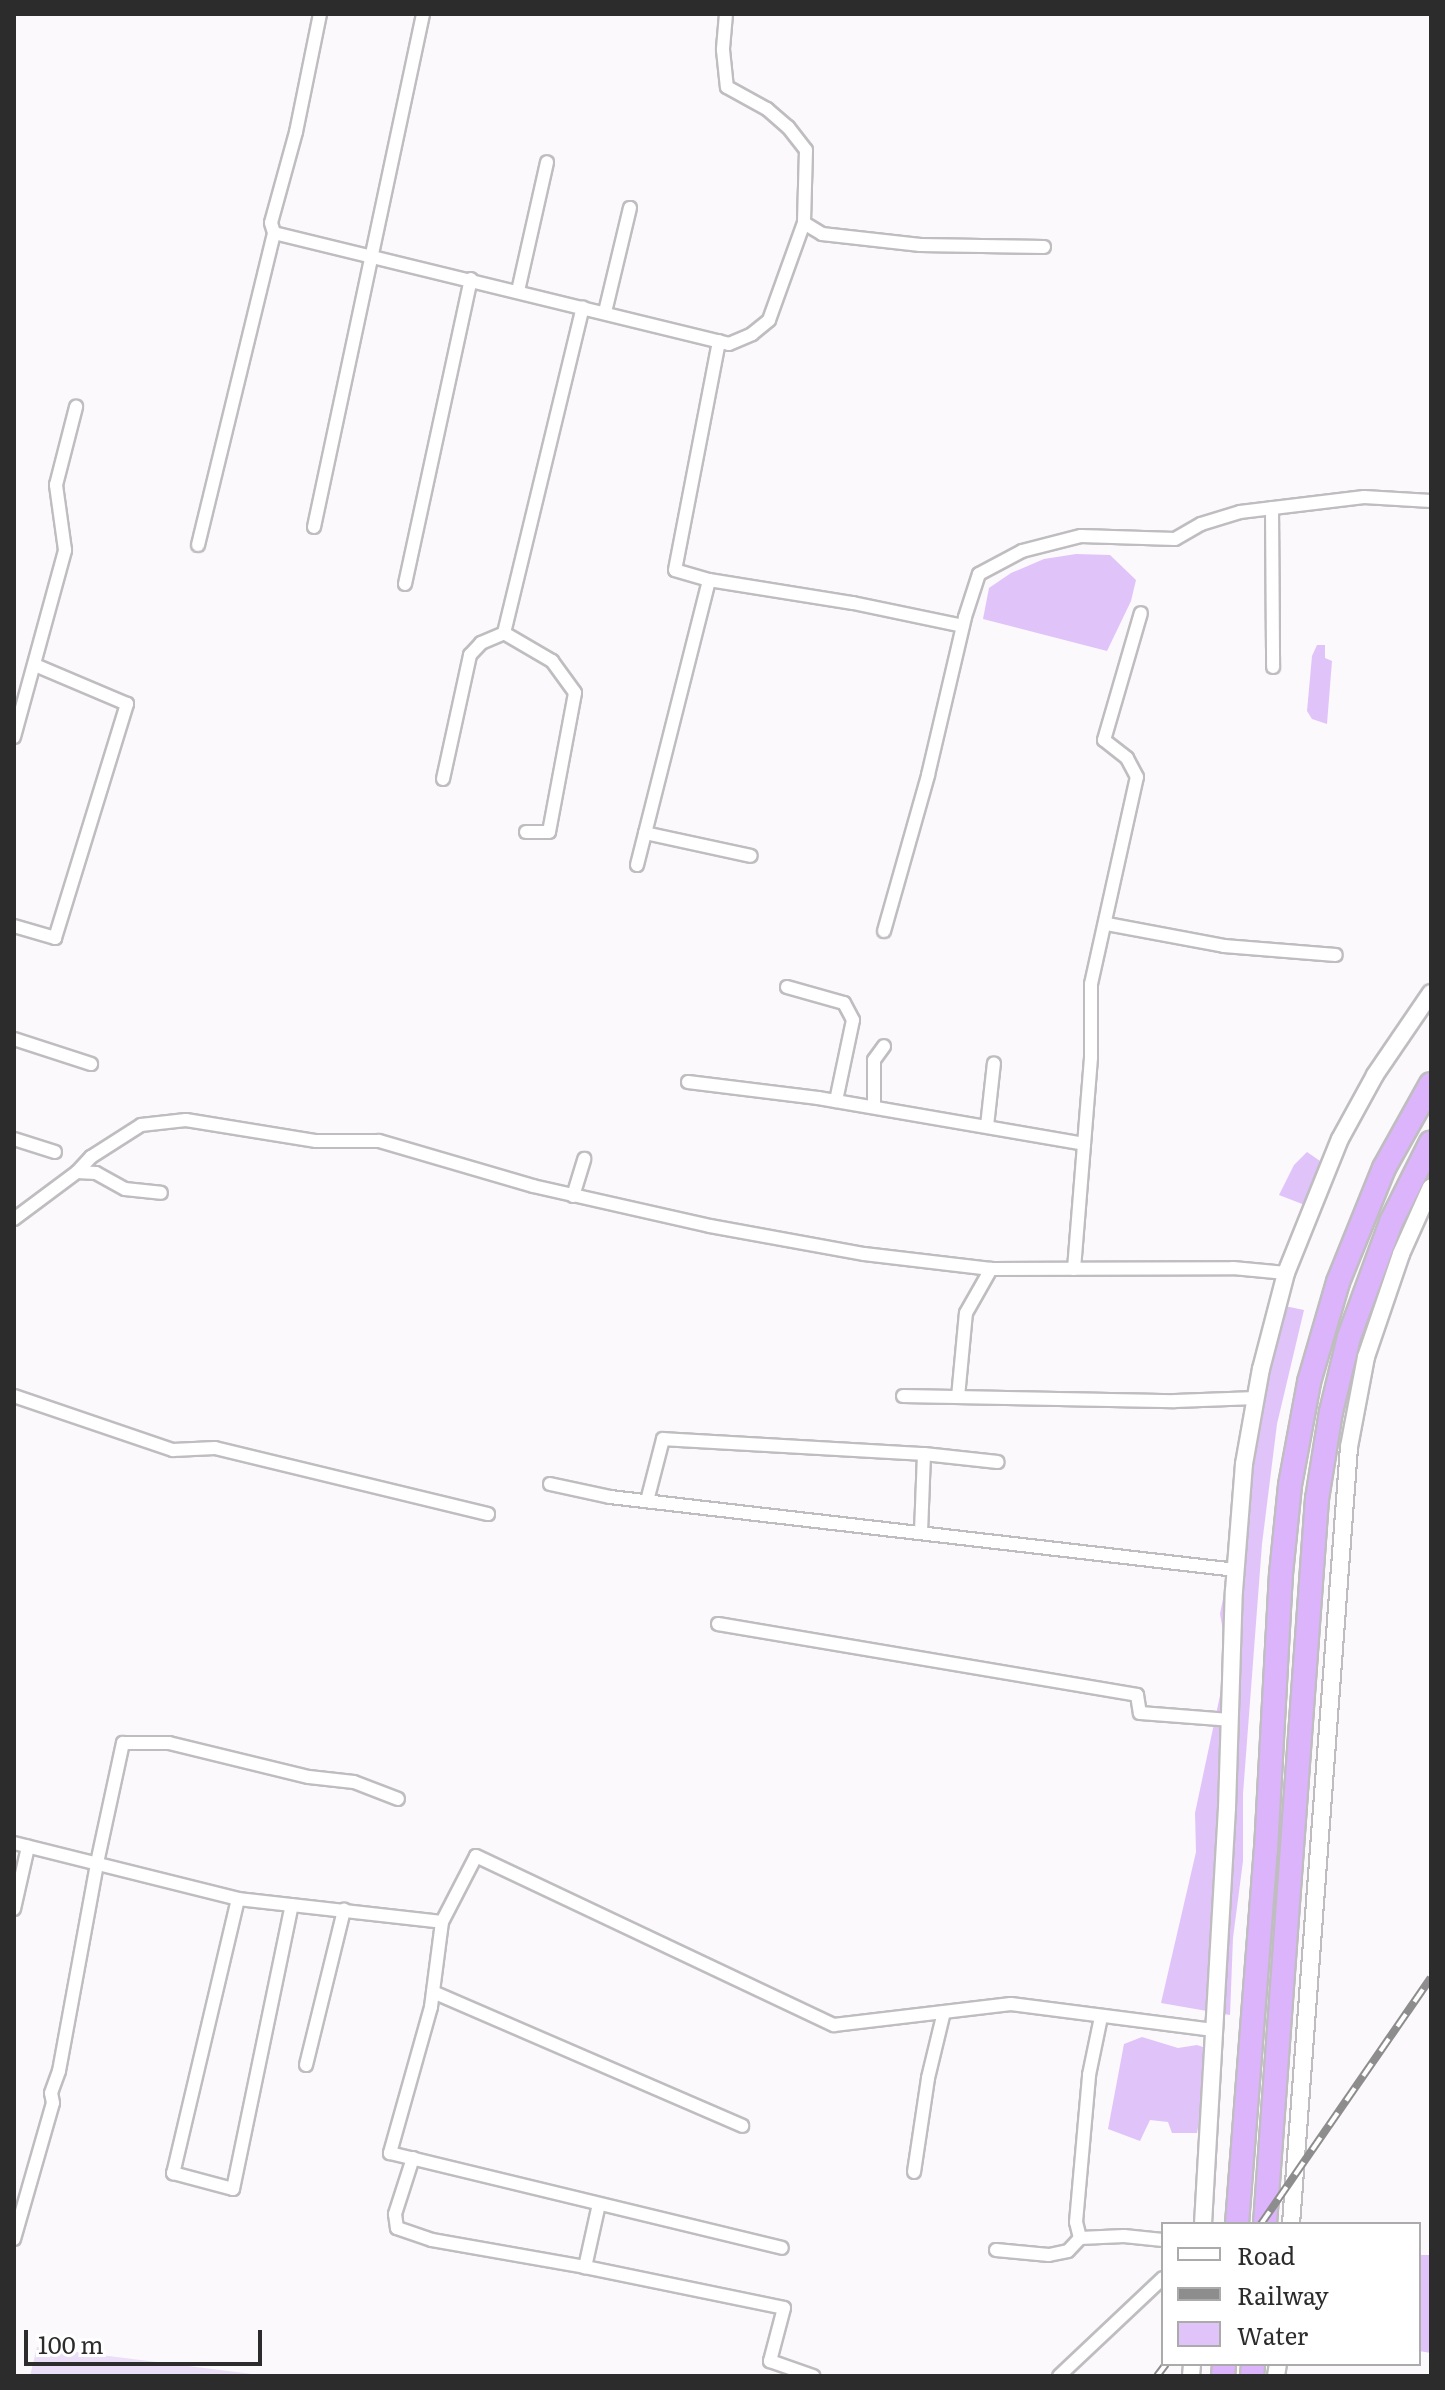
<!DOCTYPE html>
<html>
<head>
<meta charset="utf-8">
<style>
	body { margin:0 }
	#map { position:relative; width:1445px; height:2390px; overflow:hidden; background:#fbf9fc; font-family:Literata,serif }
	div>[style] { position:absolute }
	.green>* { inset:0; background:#ebdef8 }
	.water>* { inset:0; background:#e0c3f9 }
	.roads { filter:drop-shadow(2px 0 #bfbdc0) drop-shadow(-2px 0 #bfbdc0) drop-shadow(0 2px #bfbdc0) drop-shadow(0 -2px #bfbdc0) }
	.minor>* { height:12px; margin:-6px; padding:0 6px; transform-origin:6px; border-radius:6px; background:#fff }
	.tertiary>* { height:16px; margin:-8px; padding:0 8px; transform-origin:8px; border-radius:8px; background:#fff }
	.trunk>* { height:22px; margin:-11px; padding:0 11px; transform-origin:11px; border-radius:11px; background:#dcb4fc }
	.rail>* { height:8px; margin-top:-4px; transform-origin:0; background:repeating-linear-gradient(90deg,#fff 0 15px,#8e8d8e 0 30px); box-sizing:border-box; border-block:2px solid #8e8d8e }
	span { translate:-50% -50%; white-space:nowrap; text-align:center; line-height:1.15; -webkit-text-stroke:7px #fff; paint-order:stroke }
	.frame { position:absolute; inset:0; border:16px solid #2d2c2d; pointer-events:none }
	.legend { position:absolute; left:1161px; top:2222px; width:260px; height:144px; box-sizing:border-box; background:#fff; border:2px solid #ababab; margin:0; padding:10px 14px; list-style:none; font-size:24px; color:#2d2c2d }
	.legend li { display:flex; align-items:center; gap:16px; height:40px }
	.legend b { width:40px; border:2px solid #ababab }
	.scale { position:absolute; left:24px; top:2330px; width:238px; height:36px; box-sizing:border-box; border:4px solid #2d2c2d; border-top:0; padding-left:10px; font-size:24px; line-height:28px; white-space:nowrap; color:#2d2c2d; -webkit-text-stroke:6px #fff; paint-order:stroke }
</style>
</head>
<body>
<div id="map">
	<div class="green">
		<div style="clip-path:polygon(37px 2347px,261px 2375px,30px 2376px)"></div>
	</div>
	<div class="water">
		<div style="clip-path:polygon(1076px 554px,1110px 555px,1136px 580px,1131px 601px,1107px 651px,983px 619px,989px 588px,1011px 573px,1044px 559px)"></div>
		<div style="clip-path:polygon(1317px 645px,1325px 645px,1325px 658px,1332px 661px,1327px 724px,1312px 719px,1307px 711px,1312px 656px)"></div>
		<div style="clip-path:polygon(1307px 1152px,1336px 1172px,1310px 1207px,1279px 1195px,1294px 1165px)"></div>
		<div style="clip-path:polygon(1275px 1304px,1304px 1310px,1277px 1424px,1262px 1544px,1243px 1794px,1243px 1861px,1233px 1938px,1230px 2015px,1161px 2003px,1196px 1852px,1195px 1813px,1228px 1658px,1220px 1614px,1255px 1438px)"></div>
		<div style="clip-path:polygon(1142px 2037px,1178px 2048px,1197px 2045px,1212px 2050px,1197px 2133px,1172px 2133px,1168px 2122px,1150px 2120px,1140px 2141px,1108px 2129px,1124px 2044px)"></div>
		<div style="clip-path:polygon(1420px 2255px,1431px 2255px,1431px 2353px,1419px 2351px)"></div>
	</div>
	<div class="roads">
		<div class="minor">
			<div style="left:320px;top:14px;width:120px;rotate:101.5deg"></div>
			<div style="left:296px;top:132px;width:94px;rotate:105.4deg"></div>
			<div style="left:271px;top:223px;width:10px;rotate:73deg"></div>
			<div style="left:274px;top:233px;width:468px;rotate:13.7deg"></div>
			<div style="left:729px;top:344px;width:25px;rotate:-23deg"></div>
			<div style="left:752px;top:334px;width:22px;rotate:-39deg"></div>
			<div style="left:769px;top:320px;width:103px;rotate:-70.2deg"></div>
			<div style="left:726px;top:14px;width:36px;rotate:95deg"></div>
			<div style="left:723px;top:50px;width:37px;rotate:84deg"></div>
			<div style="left:727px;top:87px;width:46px;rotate:28.8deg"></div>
			<div style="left:767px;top:109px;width:28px;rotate:41deg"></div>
			<div style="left:788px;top:127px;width:29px;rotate:52deg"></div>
			<div style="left:806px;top:150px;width:73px;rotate:91.6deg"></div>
			<div style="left:804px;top:223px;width:21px;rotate:31deg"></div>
			<div style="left:822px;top:234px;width:99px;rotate:6.4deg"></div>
			<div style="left:920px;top:245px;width:124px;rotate:0.9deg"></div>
			<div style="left:518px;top:291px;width:132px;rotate:-77.3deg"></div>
			<div style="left:605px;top:312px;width:107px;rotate:-76.5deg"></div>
			<div style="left:1272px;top:508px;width:159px;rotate:89.6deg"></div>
			<div style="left:314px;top:527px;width:524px;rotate:-78deg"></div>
			<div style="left:198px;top:545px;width:321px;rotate:-76.3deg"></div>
			<div style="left:709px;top:580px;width:35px;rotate:-164deg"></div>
			<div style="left:675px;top:570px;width:233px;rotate:-79.1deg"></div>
			<div style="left:405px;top:584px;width:312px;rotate:-77.8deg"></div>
			<div style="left:504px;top:633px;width:56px;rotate:30.3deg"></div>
			<div style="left:552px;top:661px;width:39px;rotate:54deg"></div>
			<div style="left:575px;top:693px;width:141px;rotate:100.6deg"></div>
			<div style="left:549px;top:832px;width:23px;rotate:180deg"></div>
			<div style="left:14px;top:737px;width:194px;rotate:-74.7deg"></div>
			<div style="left:65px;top:550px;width:66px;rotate:-97.9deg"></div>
			<div style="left:56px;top:485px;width:81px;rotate:-75.6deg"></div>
			<div style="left:443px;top:779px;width:127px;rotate:-77.7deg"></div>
			<div style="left:470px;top:655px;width:16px;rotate:-47deg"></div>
			<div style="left:481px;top:643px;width:25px;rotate:-23deg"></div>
			<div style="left:504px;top:633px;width:335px;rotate:-76.4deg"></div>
			<div style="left:645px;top:833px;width:108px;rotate:12.2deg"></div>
			<div style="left:637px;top:865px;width:294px;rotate:-75.8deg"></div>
			<div style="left:709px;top:580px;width:146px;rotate:9.1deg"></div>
			<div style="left:853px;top:603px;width:112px;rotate:11.8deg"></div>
			<div style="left:1107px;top:924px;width:119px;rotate:10.6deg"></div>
			<div style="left:1224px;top:946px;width:112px;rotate:4.6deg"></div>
			<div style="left:14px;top:926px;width:43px;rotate:16.3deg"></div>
			<div style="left:55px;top:938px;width:245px;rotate:-72.9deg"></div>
			<div style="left:127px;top:704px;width:100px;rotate:-157deg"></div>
			<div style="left:884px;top:931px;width:162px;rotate:-74.2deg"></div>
			<div style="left:928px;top:775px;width:162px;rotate:-76.8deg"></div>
			<div style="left:965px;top:617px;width:45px;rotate:-72deg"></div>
			<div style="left:979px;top:574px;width:49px;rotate:-28.1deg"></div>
			<div style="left:1022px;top:551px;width:61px;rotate:-14.3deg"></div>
			<div style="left:1081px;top:536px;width:94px;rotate:1.8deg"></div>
			<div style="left:1175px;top:539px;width:30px;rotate:-30deg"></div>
			<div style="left:1201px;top:524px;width:41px;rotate:-17.1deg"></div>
			<div style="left:1240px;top:512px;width:125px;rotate:-6.9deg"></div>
			<div style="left:1364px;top:497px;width:67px;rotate:3.4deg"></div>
			<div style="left:787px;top:987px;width:59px;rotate:15.7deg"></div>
			<div style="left:844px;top:1003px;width:19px;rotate:62deg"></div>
			<div style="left:853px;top:1020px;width:83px;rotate:101.9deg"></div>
			<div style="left:14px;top:1039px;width:81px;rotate:18deg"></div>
			<div style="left:688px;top:1082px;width:131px;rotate:7deg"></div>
			<div style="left:818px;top:1098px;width:270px;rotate:9.8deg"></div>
			<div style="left:874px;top:1107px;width:47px;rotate:-90deg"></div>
			<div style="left:874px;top:1060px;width:17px;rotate:-54deg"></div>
			<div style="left:987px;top:1126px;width:63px;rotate:-83.7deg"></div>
			<div style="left:14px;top:1139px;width:43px;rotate:17.6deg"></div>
			<div style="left:77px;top:1172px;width:21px;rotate:-47deg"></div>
			<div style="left:91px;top:1157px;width:59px;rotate:-32.6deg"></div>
			<div style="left:141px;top:1125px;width:45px;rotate:-6.3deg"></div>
			<div style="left:186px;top:1120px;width:132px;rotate:9.2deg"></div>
			<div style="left:316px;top:1141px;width:63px"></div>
			<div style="left:379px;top:1141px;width:160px;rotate:16.3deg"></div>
			<div style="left:533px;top:1186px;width:181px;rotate:12.7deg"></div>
			<div style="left:710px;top:1226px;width:157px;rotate:10.3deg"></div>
			<div style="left:864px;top:1254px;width:128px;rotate:6.7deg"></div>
			<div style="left:573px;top:1196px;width:39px;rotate:-73deg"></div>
			<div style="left:14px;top:1219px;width:79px;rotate:-36.7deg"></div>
			<div style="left:77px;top:1172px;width:19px;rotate:3deg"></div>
			<div style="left:96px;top:1173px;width:33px;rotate:29deg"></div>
			<div style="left:125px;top:1189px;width:36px;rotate:6deg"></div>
			<div style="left:1074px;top:1269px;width:213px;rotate:-85.4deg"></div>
			<div style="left:1091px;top:1057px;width:73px;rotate:-90deg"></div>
			<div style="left:1091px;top:984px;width:212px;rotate:-77.5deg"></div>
			<div style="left:1137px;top:777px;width:21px;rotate:-118deg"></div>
			<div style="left:1127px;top:758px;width:29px;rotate:-142deg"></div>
			<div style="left:1104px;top:740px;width:132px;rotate:-73.8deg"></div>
			<div style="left:14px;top:1396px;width:168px;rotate:18.8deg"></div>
			<div style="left:173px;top:1450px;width:42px;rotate:-2.7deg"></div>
			<div style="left:215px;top:1448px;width:281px;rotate:13.6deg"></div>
			<div style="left:903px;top:1396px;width:272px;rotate:1.1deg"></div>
			<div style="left:1175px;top:1401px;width:81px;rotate:-2.1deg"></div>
			<div style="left:958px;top:1397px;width:84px;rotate:-84.6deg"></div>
			<div style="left:966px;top:1313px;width:51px;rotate:-60.4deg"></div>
			<div style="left:991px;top:1269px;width:242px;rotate:-0.2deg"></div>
			<div style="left:1233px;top:1268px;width:53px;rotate:5.4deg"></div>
			<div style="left:924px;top:1454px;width:74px;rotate:6.2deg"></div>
			<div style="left:550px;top:1484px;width:61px;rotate:12.2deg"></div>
			<div style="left:610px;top:1497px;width:630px;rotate:6.65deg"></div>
			<div style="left:647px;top:1501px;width:64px;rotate:-75.5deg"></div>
			<div style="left:663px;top:1439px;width:261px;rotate:3.3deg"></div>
			<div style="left:924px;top:1454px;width:78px;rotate:92.2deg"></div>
			<div style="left:718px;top:1624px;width:425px;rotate:9.6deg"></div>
			<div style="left:1137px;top:1695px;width:18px;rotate:81deg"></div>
			<div style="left:1140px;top:1713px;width:90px;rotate:4.4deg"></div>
			<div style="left:14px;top:1843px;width:231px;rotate:14deg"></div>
			<div style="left:238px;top:1899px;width:205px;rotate:6.4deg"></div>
			<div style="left:442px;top:1922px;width:74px;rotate:-62.7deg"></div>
			<div style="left:476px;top:1856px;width:396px;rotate:25.3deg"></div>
			<div style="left:834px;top:2025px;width:178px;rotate:-6.8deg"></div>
			<div style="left:1011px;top:2004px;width:206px;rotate:7.3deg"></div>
			<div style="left:238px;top:1899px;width:282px;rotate:103.3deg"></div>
			<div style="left:173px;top:2173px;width:62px;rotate:14.9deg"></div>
			<div style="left:233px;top:2189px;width:290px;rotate:-78.3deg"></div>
			<div style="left:14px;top:1909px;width:64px;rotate:-77.3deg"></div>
			<div style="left:442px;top:1922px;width:86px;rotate:97.4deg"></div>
			<div style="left:431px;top:2007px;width:152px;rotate:105.7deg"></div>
			<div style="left:390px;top:2153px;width:403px;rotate:13.6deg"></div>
			<div style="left:433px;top:1992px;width:337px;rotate:23.4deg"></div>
			<div style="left:306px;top:2065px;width:160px;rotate:-76.2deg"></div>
			<div style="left:413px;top:2158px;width:59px;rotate:107.8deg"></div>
			<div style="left:395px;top:2214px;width:14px;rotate:82deg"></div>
			<div style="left:397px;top:2228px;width:37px;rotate:19deg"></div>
			<div style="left:432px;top:2240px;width:155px;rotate:10deg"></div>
			<div style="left:914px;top:2172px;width:95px;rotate:-81.5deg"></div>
			<div style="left:928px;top:2078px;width:68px;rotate:-76.4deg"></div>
			<div style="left:599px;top:2204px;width:65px;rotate:102.5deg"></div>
			<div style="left:585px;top:2267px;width:203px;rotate:11.6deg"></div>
			<div style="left:784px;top:2308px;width:55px;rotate:104.8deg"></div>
			<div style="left:770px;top:2361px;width:46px;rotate:19.2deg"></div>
			<div style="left:1080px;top:2238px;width:16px;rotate:-104deg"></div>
			<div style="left:1076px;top:2222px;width:148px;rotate:-84.9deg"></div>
			<div style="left:1089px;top:2075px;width:59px;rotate:-78.3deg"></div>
			<div style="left:14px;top:2239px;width:141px;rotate:-74deg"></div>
			<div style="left:53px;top:2103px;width:10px;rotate:-101deg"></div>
			<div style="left:51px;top:2093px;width:23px;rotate:-70deg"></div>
			<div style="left:59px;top:2071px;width:211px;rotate:-79.6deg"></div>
			<div style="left:97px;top:1863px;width:123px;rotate:-77.8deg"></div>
			<div style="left:123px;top:1743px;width:46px"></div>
			<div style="left:169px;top:1743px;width:144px;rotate:13.7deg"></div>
			<div style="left:309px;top:1777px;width:45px;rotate:6.3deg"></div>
			<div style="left:354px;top:1782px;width:47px;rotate:21.1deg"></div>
			<div style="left:996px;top:2250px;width:53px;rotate:5.4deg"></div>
			<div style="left:1049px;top:2255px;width:19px;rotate:-12deg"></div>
			<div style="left:1068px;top:2251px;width:18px;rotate:-47deg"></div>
			<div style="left:1080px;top:2238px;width:44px;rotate:-2.6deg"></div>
			<div style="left:1124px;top:2236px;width:39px;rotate:6deg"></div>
			<div style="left:1059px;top:2376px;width:143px;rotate:-43.3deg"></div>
		</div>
		<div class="tertiary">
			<div style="left:1203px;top:2224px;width:417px;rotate:-86.7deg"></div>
			<div style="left:1227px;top:1808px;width:217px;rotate:-88.2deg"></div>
			<div style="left:1234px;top:1591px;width:127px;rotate:-85.5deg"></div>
			<div style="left:1244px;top:1464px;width:97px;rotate:-79.9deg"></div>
			<div style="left:1261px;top:1369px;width:99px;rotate:-75.4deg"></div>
			<div style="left:1286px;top:1273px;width:144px;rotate:-68.1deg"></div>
			<div style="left:1340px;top:1139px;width:73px;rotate:-61.3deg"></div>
			<div style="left:1375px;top:1075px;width:99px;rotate:-55.7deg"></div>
			<div style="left:1291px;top:2224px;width:779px;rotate:-85.73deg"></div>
			<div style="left:1349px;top:1447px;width:92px;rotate:-79.3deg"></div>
			<div style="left:1366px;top:1357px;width:109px;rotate:-71.2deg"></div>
			<div style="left:1401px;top:1254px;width:73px;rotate:-65.9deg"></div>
			<div style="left:1191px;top:2376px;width:12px;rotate:-85deg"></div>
			<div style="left:1276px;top:2376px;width:12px;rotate:-81deg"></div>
		</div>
		<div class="trunk">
			<div style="left:1237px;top:2224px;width:375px;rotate:-85.6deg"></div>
			<div style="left:1266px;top:1850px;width:276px;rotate:-86.9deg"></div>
			<div style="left:1281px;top:1574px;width:89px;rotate:-84.2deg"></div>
			<div style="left:1290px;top:1485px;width:105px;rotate:-79.5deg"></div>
			<div style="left:1309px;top:1382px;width:104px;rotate:-73.8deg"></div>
			<div style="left:1338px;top:1282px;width:123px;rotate:-68deg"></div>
			<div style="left:1384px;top:1168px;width:96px;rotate:-60.8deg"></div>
			<div style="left:1265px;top:2224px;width:727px;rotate:-85.9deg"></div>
			<div style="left:1317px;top:1499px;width:88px;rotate:-80.9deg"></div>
			<div style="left:1331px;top:1412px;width:77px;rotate:-76.5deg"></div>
			<div style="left:1349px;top:1337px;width:122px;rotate:-69.9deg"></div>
			<div style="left:1391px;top:1222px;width:89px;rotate:-63.4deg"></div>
			<div style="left:1223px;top:2376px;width:12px;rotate:-85deg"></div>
			<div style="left:1252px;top:2376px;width:12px;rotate:-85deg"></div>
		</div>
	</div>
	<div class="rail">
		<div style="left:1261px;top:2224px;width:299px;rotate:-55.4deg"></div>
		<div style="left:1157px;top:2376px;width:15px;rotate:-53deg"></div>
	</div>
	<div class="frame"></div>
	<ul class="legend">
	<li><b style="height:10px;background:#fff"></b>Road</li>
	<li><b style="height:10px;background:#8e8d8e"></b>Railway</li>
	<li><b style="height:22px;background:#e0c3f9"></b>Water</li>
	</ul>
	<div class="scale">100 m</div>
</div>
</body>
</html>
